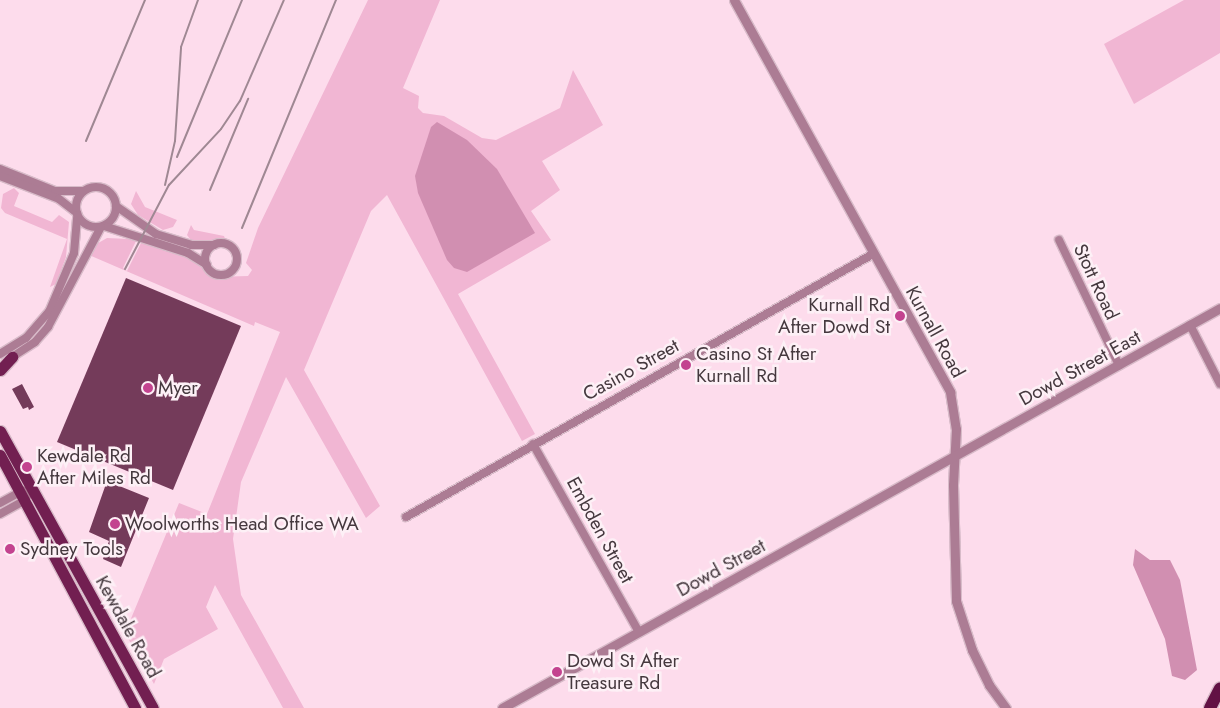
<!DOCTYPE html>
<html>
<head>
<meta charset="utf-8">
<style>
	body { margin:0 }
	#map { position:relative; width:1220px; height:708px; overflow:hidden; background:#fddcec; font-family:Jost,sans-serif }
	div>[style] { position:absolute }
	.green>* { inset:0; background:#f1b6d3 }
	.water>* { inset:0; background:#d18fb1 }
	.building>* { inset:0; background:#743b5a }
	.roads { filter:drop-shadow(1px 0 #d8bbc9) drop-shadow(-1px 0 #d8bbc9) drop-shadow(0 1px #d8bbc9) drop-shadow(0 -1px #d8bbc9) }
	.minor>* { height:8px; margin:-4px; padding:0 4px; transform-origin:4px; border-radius:4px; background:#ac7c94 }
	.minor>.ring { margin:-4px; padding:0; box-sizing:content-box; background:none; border:8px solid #ac7c94; border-radius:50% }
	.tertiary>* { height:9px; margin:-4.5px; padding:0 4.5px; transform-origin:4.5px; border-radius:4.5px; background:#ac7c94 }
	.primary>* { height:11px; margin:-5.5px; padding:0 5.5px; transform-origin:5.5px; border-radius:5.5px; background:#721f51 }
	.trunk>* { height:12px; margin:-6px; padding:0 6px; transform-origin:6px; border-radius:6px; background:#621144 }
	.rail>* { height:2px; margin:-1px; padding:0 1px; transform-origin:1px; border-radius:1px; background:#9f8893 }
	.dots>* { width:14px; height:14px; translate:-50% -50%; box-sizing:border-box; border:2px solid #fdf0f6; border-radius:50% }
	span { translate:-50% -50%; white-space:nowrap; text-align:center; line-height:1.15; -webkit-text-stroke:5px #fdf0f6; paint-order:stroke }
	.street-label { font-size:19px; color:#45383e }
	.poi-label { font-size:19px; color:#45383e }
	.right { translate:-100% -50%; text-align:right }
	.left { translate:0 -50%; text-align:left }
</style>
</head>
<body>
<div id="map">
	<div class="green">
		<div style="clip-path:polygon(368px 0,440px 0,403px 88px,419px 96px,418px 108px,423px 113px,444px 116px,482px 138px,496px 140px,560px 108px,573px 70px,603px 125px,542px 161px,560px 190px,531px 211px,551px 240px,458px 294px,535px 434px,522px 441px,387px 195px,371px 211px,304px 370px,380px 506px,366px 518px,286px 377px,241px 482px,233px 539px,241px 595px,304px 708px,283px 708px,215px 585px,206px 607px,218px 629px,164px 659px,154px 684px,125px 633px,179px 503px,207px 514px,280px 332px,255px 322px,254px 326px,89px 255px,93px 246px,107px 238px,129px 239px,136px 241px,123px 268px,127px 271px,141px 243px,184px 254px,214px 277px,248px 276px,252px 270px,246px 263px,258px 228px)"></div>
		<div style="clip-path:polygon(1184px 0,1220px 0,1220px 53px,1134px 104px,1104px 44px)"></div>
		<div style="clip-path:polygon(14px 188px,19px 193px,14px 206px,52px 222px,59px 215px,69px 222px,66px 257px,56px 284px,50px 287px,67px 239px,5px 213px,1px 208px,3px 194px)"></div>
		<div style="clip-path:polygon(136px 191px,145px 207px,177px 220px,173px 227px,163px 230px,138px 215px,131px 204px)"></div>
		<div style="clip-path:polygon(191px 225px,194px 230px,224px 236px,226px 241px,193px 243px,187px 235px)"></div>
	</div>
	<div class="water">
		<div style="clip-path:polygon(437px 122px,467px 140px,497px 169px,535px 233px,467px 272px,454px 268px,447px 260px,418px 193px,415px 176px,431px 127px)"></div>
		<div style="clip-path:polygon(1135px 549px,1150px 560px,1170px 560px,1180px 580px,1197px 670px,1185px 680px,1172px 676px,1165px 639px,1133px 565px)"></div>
	</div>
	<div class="building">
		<div style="clip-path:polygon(126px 278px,241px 326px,173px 490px,57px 442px)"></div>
		<div style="clip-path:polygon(22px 384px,34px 407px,29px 410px,28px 407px,23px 409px,12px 389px)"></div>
		<div style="clip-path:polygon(107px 481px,149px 498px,121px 567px,103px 559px,109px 541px,89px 532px)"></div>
	</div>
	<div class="roads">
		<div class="minor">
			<div style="left:0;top:169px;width:59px;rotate:21.8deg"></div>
			<div style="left:55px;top:191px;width:28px"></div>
			<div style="left:0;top:176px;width:63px;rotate:21.3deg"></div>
			<div style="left:59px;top:199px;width:23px;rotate:38deg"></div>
			<div class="ring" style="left:76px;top:187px;width:32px;height:32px"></div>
			<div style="left:116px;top:206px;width:49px;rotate:35deg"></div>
			<div style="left:156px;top:234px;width:37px;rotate:17deg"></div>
			<div style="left:191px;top:245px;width:23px"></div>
			<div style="left:104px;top:226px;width:88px;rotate:17.8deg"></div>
			<div style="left:188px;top:253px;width:22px;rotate:32deg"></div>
			<div style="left:1059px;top:240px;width:139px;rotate:64.4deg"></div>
			<div class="ring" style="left:205px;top:243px;width:24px;height:24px"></div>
			<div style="left:1190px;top:325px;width:66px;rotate:63deg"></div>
			<div style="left:0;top:354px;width:31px;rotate:-32deg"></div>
			<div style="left:26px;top:338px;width:35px;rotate:-49deg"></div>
			<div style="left:49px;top:312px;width:64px;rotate:-67deg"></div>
			<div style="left:74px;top:253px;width:38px;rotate:-85deg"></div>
			<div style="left:9px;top:359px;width:31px;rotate:-33deg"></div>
			<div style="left:35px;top:342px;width:20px;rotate:-49deg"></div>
			<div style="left:48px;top:327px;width:113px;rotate:-62.1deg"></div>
			<div style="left:533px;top:444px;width:216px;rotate:60.6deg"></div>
			<div style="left:0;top:503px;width:26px;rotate:-29deg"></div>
			<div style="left:0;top:514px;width:29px;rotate:-29deg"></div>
			<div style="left:25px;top:500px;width:13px;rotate:-58deg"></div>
			<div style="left:406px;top:517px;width:536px;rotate:-29.39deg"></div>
		</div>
		<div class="tertiary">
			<div style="left:734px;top:0;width:448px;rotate:61.1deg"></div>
			<div style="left:950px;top:392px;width:37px;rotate:81deg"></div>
			<div style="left:956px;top:429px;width:56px;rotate:93.1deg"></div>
			<div style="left:953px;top:485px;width:116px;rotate:88.5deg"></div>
			<div style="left:956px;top:601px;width:52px;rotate:71.9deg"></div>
			<div style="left:972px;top:650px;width:39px;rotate:64deg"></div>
			<div style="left:989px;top:685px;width:29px;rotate:54deg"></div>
			<div style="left:502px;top:708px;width:822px;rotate:-29.12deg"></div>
		</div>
		<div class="primary">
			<div style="left:0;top:370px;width:18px;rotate:-47deg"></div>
			<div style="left:0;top:431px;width:316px;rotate:61.1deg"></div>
			<div style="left:0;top:455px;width:287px;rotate:61.9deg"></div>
		</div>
		<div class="trunk">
			<div style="left:1210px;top:708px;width:22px;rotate:-63deg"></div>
		</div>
	</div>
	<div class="rail">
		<div style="left:86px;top:141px;width:153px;rotate:-67.3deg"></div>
		<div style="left:177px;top:157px;width:170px;rotate:-67.5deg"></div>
		<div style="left:165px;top:185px;width:45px;rotate:-77.2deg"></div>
		<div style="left:175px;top:141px;width:94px;rotate:-86.3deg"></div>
		<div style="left:181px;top:47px;width:50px;rotate:-70.1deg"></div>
		<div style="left:210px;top:190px;width:99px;rotate:-67.3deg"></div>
		<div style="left:242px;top:228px;width:247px;rotate:-67.6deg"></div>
		<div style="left:125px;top:269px;width:95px;rotate:-62.4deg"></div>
		<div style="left:169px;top:185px;width:76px;rotate:-47.1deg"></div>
		<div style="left:221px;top:129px;width:34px;rotate:-56deg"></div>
		<div style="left:240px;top:101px;width:110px;rotate:-66.5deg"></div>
	</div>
	<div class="dots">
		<div style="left:900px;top:316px;background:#c3438f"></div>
		<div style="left:686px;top:365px;background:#c3438f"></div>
		<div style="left:148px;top:388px;background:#c3438f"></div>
		<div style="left:27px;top:467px;background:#c3438f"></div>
		<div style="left:115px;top:524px;background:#c3438f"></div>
		<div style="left:10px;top:549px;background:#c3438f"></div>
		<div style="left:557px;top:672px;background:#c3438f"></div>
	</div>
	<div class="street-label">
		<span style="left:1096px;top:282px;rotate:65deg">Stott Road</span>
		<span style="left:935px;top:332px;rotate:61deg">Kurnall Road</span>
		<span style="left:1080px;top:368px;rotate:-29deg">Dowd Street East</span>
		<span style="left:631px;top:370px;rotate:-29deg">Casino Street</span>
		<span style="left:600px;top:530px;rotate:61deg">Embden Street</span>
		<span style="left:721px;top:568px;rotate:-29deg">Dowd Street</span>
		<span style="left:128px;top:627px;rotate:61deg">Kewdale Road</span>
	</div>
	<div class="poi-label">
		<span class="right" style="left:890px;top:316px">Kurnall Rd<br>After Dowd St</span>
		<span class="left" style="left:696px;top:365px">Casino St After<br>Kurnall Rd</span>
		<span class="left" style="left:158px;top:388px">Myer</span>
		<span class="left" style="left:37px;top:467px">Kewdale Rd<br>After Miles Rd</span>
		<span class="left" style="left:125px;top:524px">Woolworths Head Office WA</span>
		<span class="left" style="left:20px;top:549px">Sydney Tools</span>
		<span class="left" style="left:567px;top:672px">Dowd St After<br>Treasure Rd</span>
	</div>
</div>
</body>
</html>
